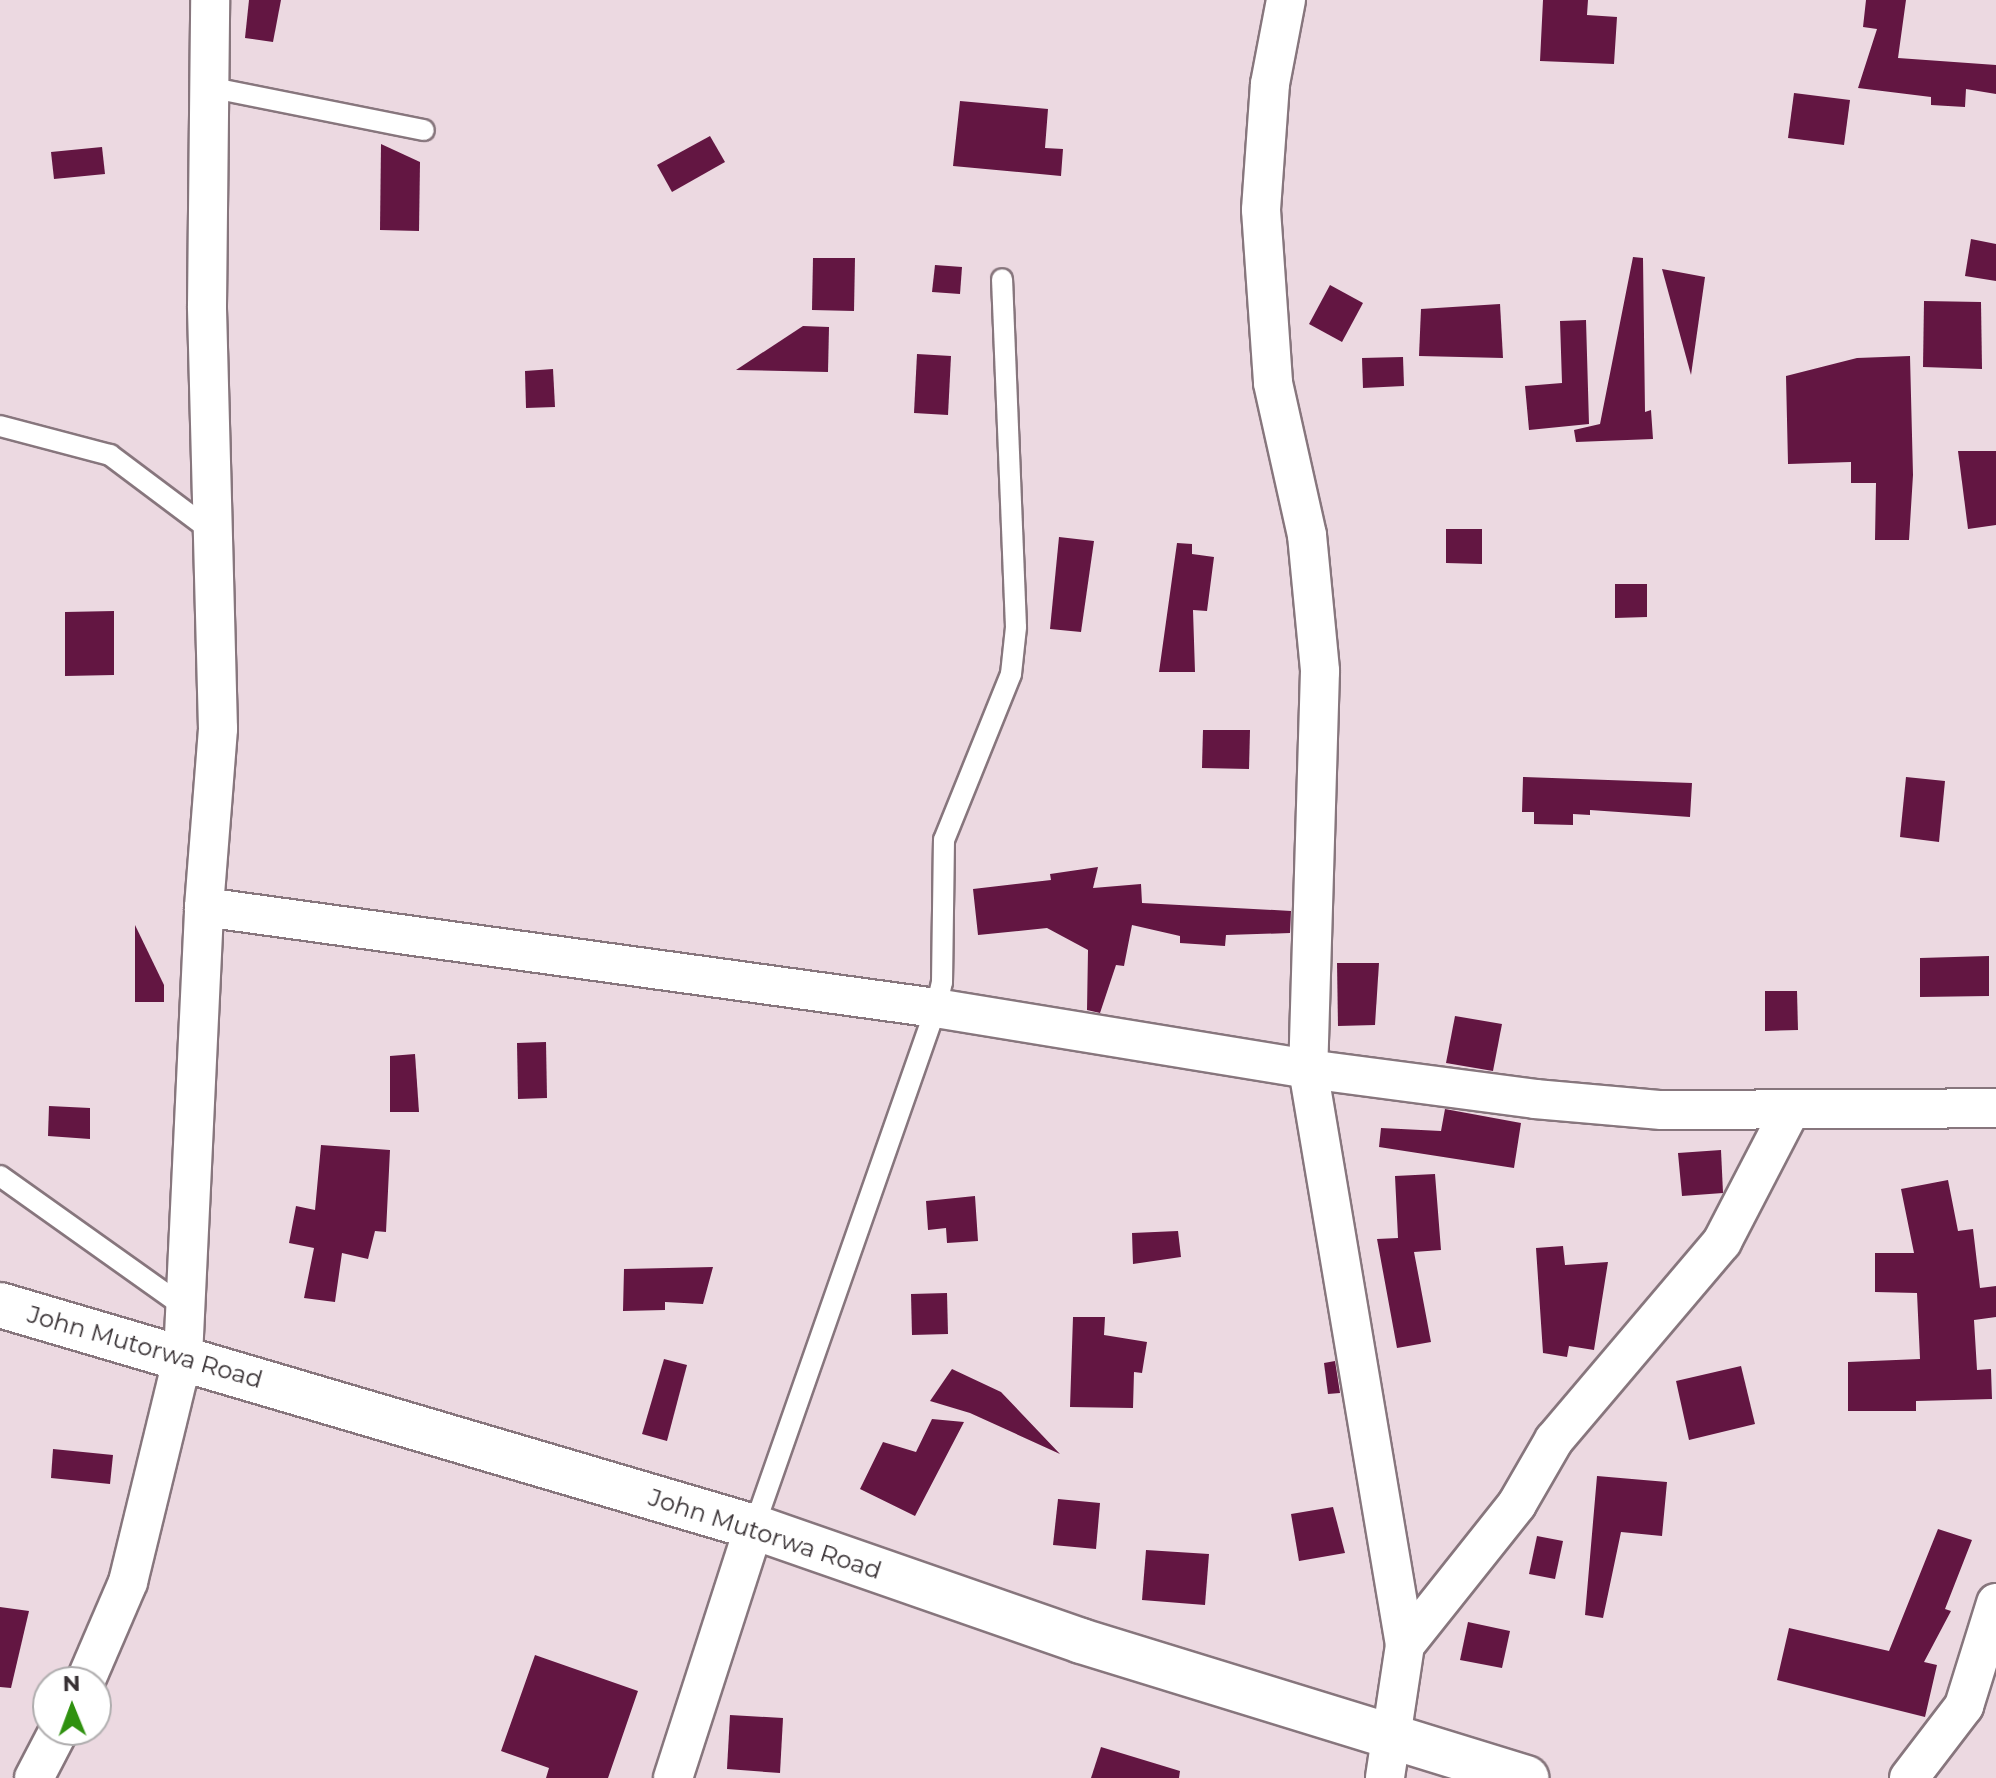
<!DOCTYPE html>
<html>
<head>
<meta charset="utf-8">
<style>
	body { margin:0 }
	#map { position:relative; width:1996px; height:1778px; overflow:hidden; background:#ecd9e1; font-family:Montserrat,sans-serif }
	div>[style] { position:absolute }
	.building>* { inset:0; background:#631642 }
	.roads { filter:drop-shadow(2px 0 #87767d) drop-shadow(-2px 0 #87767d) drop-shadow(0 2px #87767d) drop-shadow(0 -2px #87767d) }
	.service>* { height:20px; margin:-10px; padding:0 10px; transform-origin:10px; border-radius:10px; background:#fff }
	.minor>* { height:38px; margin:-19px; padding:0 19px; transform-origin:19px; border-radius:19px; background:#fff }
	.tertiary>* { height:44px; margin:-22px; padding:0 22px; transform-origin:22px; border-radius:22px; background:#fff }
	span { translate:-50% -50%; white-space:nowrap; text-align:center; line-height:1.15; -webkit-text-stroke:8px #fff; paint-order:stroke }
	.street-label { font-size:24px; color:#383134 }
	.north { position:absolute; left:32px; top:1666px; width:80px; height:80px; box-sizing:border-box; background:#fff; border:2px solid #afadae; border-radius:50%; rotate:359deg; font-size:22px; font-weight:700; line-height:32px; text-align:center; color:#383134 }
	.north::after { content:''; display:block; margin:auto; width:28px; height:36px; background:#2f910f; clip-path:polygon(50% 0,100% 100%,50% 72%,0 100%) }
</style>
</head>
<body>
<div id="map">
	<div class="building">
		<div style="clip-path:polygon(249px 0,281px 0,273px 42px,245px 38px)"></div>
		<div style="clip-path:polygon(1543px 0,1588px 0,1587px 15px,1617px 17px,1614px 64px,1540px 61px)"></div>
		<div style="clip-path:polygon(1866px 0,1906px 0,1898px 58px,1996px 65px,1996px 94px,1966px 89px,1965px 107px,1931px 105px,1931px 97px,1858px 88px,1877px 29px,1863px 27px)"></div>
		<div style="clip-path:polygon(1794px 93px,1850px 100px,1844px 145px,1788px 138px)"></div>
		<div style="clip-path:polygon(960px 101px,1048px 109px,1045px 148px,1063px 149px,1061px 176px,953px 166px)"></div>
		<div style="clip-path:polygon(710px 136px,725px 162px,672px 192px,657px 165px)"></div>
		<div style="clip-path:polygon(381px 144px,420px 162px,419px 231px,380px 230px)"></div>
		<div style="clip-path:polygon(102px 147px,105px 174px,54px 179px,51px 152px)"></div>
		<div style="clip-path:polygon(1971px 239px,1996px 244px,1996px 281px,1965px 276px)"></div>
		<div style="clip-path:polygon(1633px 257px,1643px 258px,1645px 412px,1651px 410px,1653px 439px,1576px 442px,1574px 430px,1600px 424px)"></div>
		<div style="clip-path:polygon(813px 258px,855px 258px,854px 311px,812px 310px)"></div>
		<div style="clip-path:polygon(935px 265px,962px 267px,960px 294px,932px 292px)"></div>
		<div style="clip-path:polygon(1662px 269px,1705px 277px,1691px 375px)"></div>
		<div style="clip-path:polygon(1330px 285px,1363px 303px,1342px 342px,1309px 324px)"></div>
		<div style="clip-path:polygon(1924px 301px,1981px 302px,1982px 369px,1923px 367px)"></div>
		<div style="clip-path:polygon(1500px 304px,1503px 358px,1419px 356px,1421px 309px)"></div>
		<div style="clip-path:polygon(1586px 320px,1589px 424px,1529px 430px,1525px 386px,1562px 383px,1560px 321px)"></div>
		<div style="clip-path:polygon(803px 326px,829px 327px,828px 372px,736px 370px)"></div>
		<div style="clip-path:polygon(917px 354px,951px 356px,948px 415px,914px 413px)"></div>
		<div style="clip-path:polygon(1910px 356px,1913px 475px,1909px 540px,1875px 540px,1876px 483px,1851px 483px,1851px 462px,1788px 464px,1786px 376px,1857px 358px)"></div>
		<div style="clip-path:polygon(1403px 357px,1404px 386px,1363px 388px,1362px 358px)"></div>
		<div style="clip-path:polygon(553px 369px,555px 407px,526px 408px,525px 371px)"></div>
		<div style="clip-path:polygon(1958px 451px,1996px 451px,1996px 525px,1968px 529px)"></div>
		<div style="clip-path:polygon(1446px 529px,1482px 529px,1482px 564px,1446px 563px)"></div>
		<div style="clip-path:polygon(1059px 537px,1094px 541px,1081px 632px,1050px 629px)"></div>
		<div style="clip-path:polygon(1177px 543px,1192px 544px,1192px 554px,1214px 557px,1207px 611px,1193px 610px,1195px 672px,1159px 672px)"></div>
		<div style="clip-path:polygon(1615px 584px,1647px 584px,1647px 617px,1615px 618px)"></div>
		<div style="clip-path:polygon(114px 611px,114px 675px,65px 676px,65px 612px)"></div>
		<div style="clip-path:polygon(1203px 730px,1250px 730px,1249px 769px,1202px 768px)"></div>
		<div style="clip-path:polygon(1523px 777px,1692px 783px,1690px 817px,1590px 810px,1590px 815px,1573px 814px,1573px 825px,1534px 824px,1534px 812px,1522px 812px)"></div>
		<div style="clip-path:polygon(1906px 777px,1945px 781px,1939px 842px,1900px 837px)"></div>
		<div style="clip-path:polygon(1098px 867px,1093px 888px,1141px 884px,1142px 903px,1291px 911px,1290px 933px,1226px 935px,1225px 946px,1180px 943px,1180px 936px,1132px 925px,1124px 966px,1116px 965px,1100px 1013px,1087px 1010px,1088px 950px,1047px 928px,978px 935px,973px 889px,1051px 880px,1050px 874px)"></div>
		<div style="clip-path:polygon(135px 925px,164px 985px,164px 1002px,135px 1002px)"></div>
		<div style="clip-path:polygon(1989px 956px,1989px 996px,1920px 997px,1920px 958px)"></div>
		<div style="clip-path:polygon(1337px 963px,1379px 963px,1375px 1025px,1338px 1026px)"></div>
		<div style="clip-path:polygon(1765px 991px,1797px 991px,1798px 1030px,1765px 1031px)"></div>
		<div style="clip-path:polygon(1455px 1016px,1502px 1024px,1493px 1071px,1446px 1063px)"></div>
		<div style="clip-path:polygon(546px 1042px,547px 1098px,518px 1099px,517px 1043px)"></div>
		<div style="clip-path:polygon(415px 1054px,419px 1112px,390px 1112px,390px 1056px)"></div>
		<div style="clip-path:polygon(49px 1106px,90px 1108px,90px 1139px,48px 1136px)"></div>
		<div style="clip-path:polygon(1445px 1109px,1521px 1123px,1514px 1168px,1379px 1147px,1381px 1128px,1441px 1131px)"></div>
		<div style="clip-path:polygon(321px 1145px,390px 1150px,386px 1232px,375px 1231px,368px 1259px,342px 1253px,335px 1302px,304px 1298px,314px 1248px,289px 1243px,296px 1206px,315px 1210px)"></div>
		<div style="clip-path:polygon(1721px 1150px,1723px 1193px,1682px 1196px,1678px 1153px)"></div>
		<div style="clip-path:polygon(1435px 1174px,1441px 1250px,1414px 1252px,1431px 1342px,1397px 1348px,1377px 1239px,1398px 1238px,1395px 1176px)"></div>
		<div style="clip-path:polygon(1948px 1180px,1958px 1231px,1973px 1229px,1980px 1288px,1996px 1286px,1996px 1317px,1974px 1320px,1977px 1370px,1991px 1369px,1992px 1399px,1916px 1401px,1916px 1411px,1848px 1411px,1848px 1362px,1920px 1359px,1917px 1293px,1875px 1292px,1875px 1253px,1914px 1253px,1901px 1189px)"></div>
		<div style="clip-path:polygon(975px 1196px,978px 1241px,947px 1243px,946px 1228px,928px 1230px,926px 1201px)"></div>
		<div style="clip-path:polygon(1178px 1231px,1181px 1257px,1133px 1264px,1132px 1233px)"></div>
		<div style="clip-path:polygon(1563px 1246px,1565px 1265px,1608px 1262px,1594px 1350px,1569px 1346px,1567px 1357px,1543px 1353px,1536px 1248px)"></div>
		<div style="clip-path:polygon(713px 1267px,703px 1304px,665px 1302px,665px 1310px,623px 1311px,624px 1269px)"></div>
		<div style="clip-path:polygon(947px 1293px,948px 1334px,912px 1335px,911px 1294px)"></div>
		<div style="clip-path:polygon(1073px 1317px,1105px 1317px,1104px 1335px,1147px 1342px,1142px 1373px,1134px 1372px,1133px 1408px,1070px 1407px)"></div>
		<div style="clip-path:polygon(664px 1359px,687px 1365px,667px 1441px,642px 1434px)"></div>
		<div style="clip-path:polygon(1335px 1361px,1340px 1393px,1328px 1394px,1324px 1363px)"></div>
		<div style="clip-path:polygon(1741px 1366px,1755px 1424px,1689px 1440px,1676px 1381px)"></div>
		<div style="clip-path:polygon(952px 1369px,1001px 1392px,1060px 1454px,970px 1413px,930px 1401px)"></div>
		<div style="clip-path:polygon(932px 1419px,964px 1422px,915px 1516px,860px 1489px,883px 1442px,916px 1452px)"></div>
		<div style="clip-path:polygon(53px 1449px,113px 1455px,110px 1484px,51px 1478px)"></div>
		<div style="clip-path:polygon(1597px 1476px,1667px 1482px,1662px 1536px,1621px 1532px,1603px 1618px,1585px 1615px)"></div>
		<div style="clip-path:polygon(1058px 1499px,1100px 1503px,1096px 1549px,1053px 1545px)"></div>
		<div style="clip-path:polygon(1333px 1507px,1345px 1553px,1299px 1561px,1291px 1514px)"></div>
		<div style="clip-path:polygon(1938px 1529px,1972px 1540px,1945px 1609px,1951px 1611px,1924px 1662px,1937px 1665px,1925px 1717px,1777px 1680px,1789px 1628px,1889px 1651px)"></div>
		<div style="clip-path:polygon(1537px 1536px,1563px 1541px,1555px 1579px,1529px 1574px)"></div>
		<div style="clip-path:polygon(1146px 1550px,1209px 1554px,1205px 1605px,1142px 1600px)"></div>
		<div style="clip-path:polygon(0 1607px,29px 1611px,11px 1688px,0 1687px)"></div>
		<div style="clip-path:polygon(1468px 1622px,1510px 1631px,1502px 1668px,1460px 1660px)"></div>
		<div style="clip-path:polygon(535px 1655px,638px 1691px,608px 1778px,546px 1778px,549px 1768px,501px 1751px)"></div>
		<div style="clip-path:polygon(730px 1715px,783px 1718px,780px 1773px,727px 1769px)"></div>
		<div style="clip-path:polygon(1101px 1747px,1180px 1771px,1179px 1778px,1091px 1778px)"></div>
	</div>
	<div class="roads">
		<div class="service">
			<div style="left:208px;top:87px;width:220px;rotate:11.3deg"></div>
			<div style="left:0;top:426px;width:114px;rotate:14.8deg"></div>
			<div style="left:110px;top:455px;width:130px;rotate:36.9deg"></div>
			<div style="left:0;top:1176px;width:228px;rotate:35.4deg"></div>
			<div style="left:754px;top:1527px;width:550px;rotate:-70.68deg"></div>
			<div style="left:936px;top:1008px;width:27px;rotate:-77deg"></div>
			<div style="left:942px;top:982px;width:142px;rotate:-89.2deg"></div>
			<div style="left:944px;top:840px;width:179px;rotate:-68deg"></div>
			<div style="left:1011px;top:674px;width:47px;rotate:-83.9deg"></div>
			<div style="left:1016px;top:627px;width:348px;rotate:-92.3deg"></div>
		</div>
		<div class="minor">
			<div style="left:1286px;top:0;width:86px;rotate:100.8deg"></div>
			<div style="left:1270px;top:84px;width:126px;rotate:94.1deg"></div>
			<div style="left:1261px;top:210px;width:173px;rotate:86deg"></div>
			<div style="left:1273px;top:383px;width:156px;rotate:77.4deg"></div>
			<div style="left:1307px;top:535px;width:137px;rotate:84.5deg"></div>
			<div style="left:1320px;top:671px;width:398px;rotate:91.7deg"></div>
			<div style="left:1308px;top:1069px;width:584px;rotate:80.44deg"></div>
			<div style="left:1405px;top:1645px;width:134px;rotate:98.6deg"></div>
			<div style="left:204px;top:907px;width:739px;rotate:7.86deg"></div>
			<div style="left:936px;top:1008px;width:377px;rotate:9.3deg"></div>
			<div style="left:1308px;top:1069px;width:229px;rotate:7.5deg"></div>
			<div style="left:1535px;top:1099px;width:127px;rotate:5deg"></div>
			<div style="left:1662px;top:1110px;width:334px;rotate:-0.3deg"></div>
			<div style="left:1405px;top:1645px;width:180px;rotate:-51.5deg"></div>
			<div style="left:1517px;top:1504px;width:74px;rotate:-60deg"></div>
			<div style="left:1554px;top:1440px;width:260px;rotate:-49.7deg"></div>
			<div style="left:1722px;top:1242px;width:148px;rotate:-62.6deg"></div>
			<div style="left:85px;top:1682px;width:109px;rotate:-66.7deg"></div>
			<div style="left:128px;top:1582px;width:232px;rotate:-76.3deg"></div>
			<div style="left:183px;top:1357px;width:450px;rotate:-87.3deg"></div>
			<div style="left:204px;top:907px;width:179px;rotate:-85.5deg"></div>
			<div style="left:218px;top:729px;width:423px;rotate:-91.5deg"></div>
			<div style="left:207px;top:306px;width:306px;rotate:-89.4deg"></div>
			<div style="left:34px;top:1778px;width:54px;rotate:-62.5deg"></div>
			<div style="left:673px;top:1778px;width:264px;rotate:-72.1deg"></div>
			<div style="left:1909px;top:1778px;width:91px;rotate:-52.6deg"></div>
			<div style="left:1964px;top:1706px;width:108px;rotate:-72.7deg"></div>
		</div>
		<div class="tertiary">
			<div style="left:0;top:1305px;width:786px;rotate:16.41deg"></div>
			<div style="left:754px;top:1527px;width:346px;rotate:19.2deg"></div>
			<div style="left:1081px;top:1641px;width:466px;rotate:17.1deg"></div>
		</div>
	</div>
	<div class="street-label">
		<span style="left:145px;top:1347px;rotate:16deg">John Mutorwa Road</span>
		<span style="left:765px;top:1534px;rotate:18deg">John Mutorwa Road</span>
	</div>
	<div class="north">N</div>
</div>
</body>
</html>
